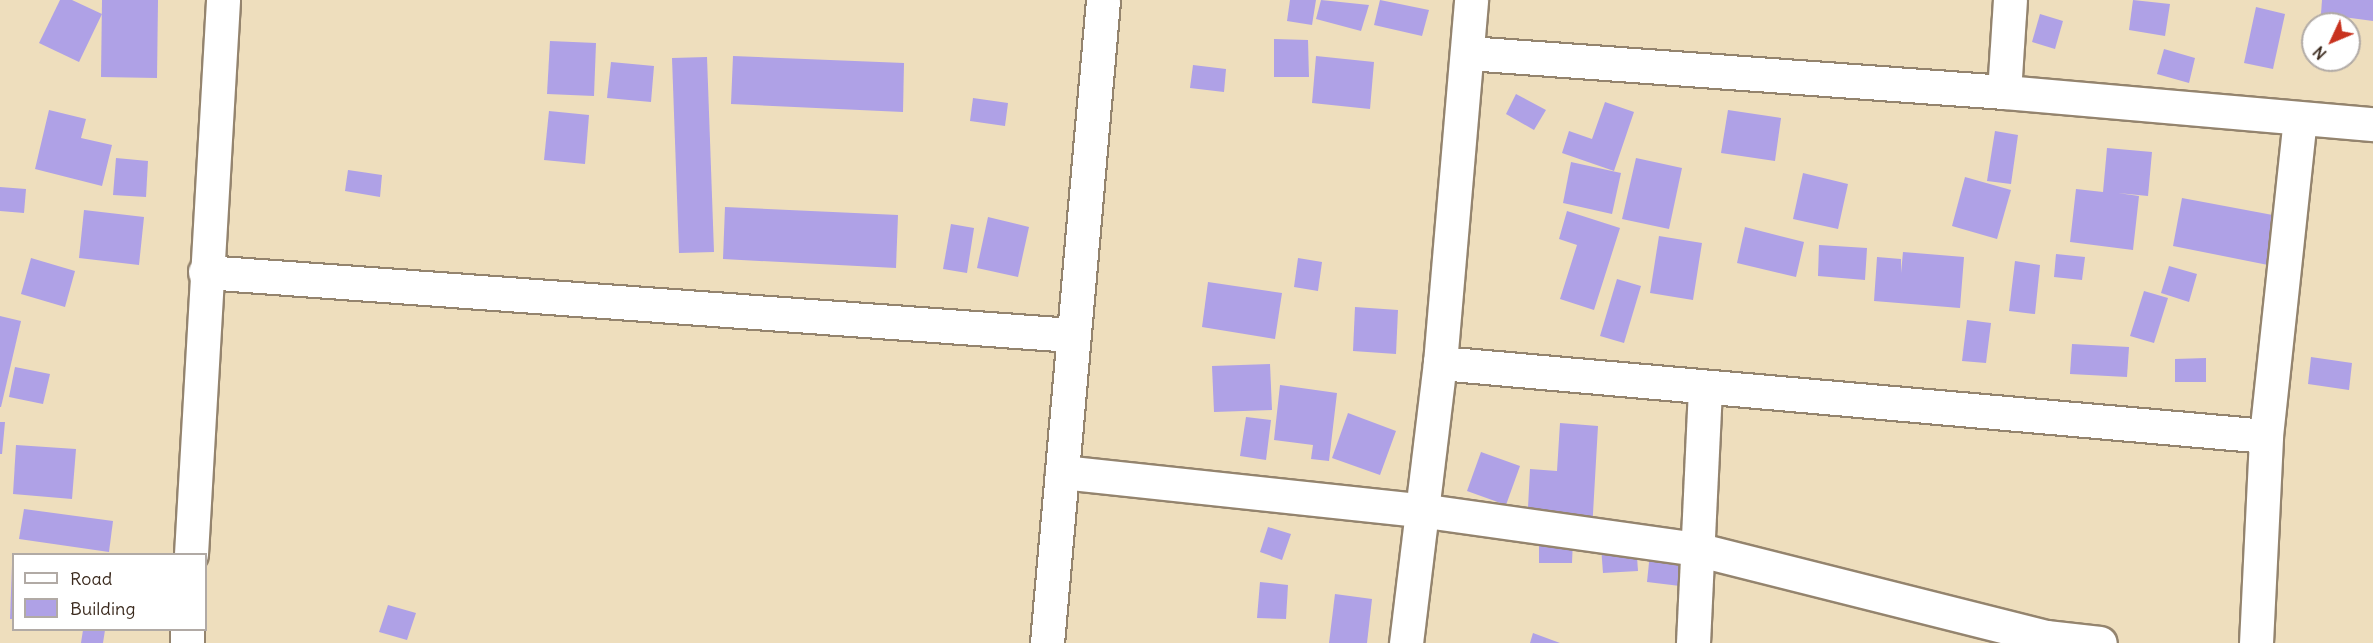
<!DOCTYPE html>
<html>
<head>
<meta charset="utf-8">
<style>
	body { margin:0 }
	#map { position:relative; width:2373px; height:643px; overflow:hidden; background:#eedebd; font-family:Delius,sans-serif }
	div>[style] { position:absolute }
	.building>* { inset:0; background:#afa1e6 }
	.roads { filter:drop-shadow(2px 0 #94846e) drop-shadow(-2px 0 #94846e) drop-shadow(0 2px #94846e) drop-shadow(0 -2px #94846e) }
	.minor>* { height:33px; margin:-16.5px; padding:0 16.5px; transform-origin:16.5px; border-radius:16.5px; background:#fff }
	span { translate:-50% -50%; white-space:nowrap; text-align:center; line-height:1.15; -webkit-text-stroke:4.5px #fff; paint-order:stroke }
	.legend { position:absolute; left:12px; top:553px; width:195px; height:78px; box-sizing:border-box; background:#fff; border:2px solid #b1aaa5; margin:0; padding:8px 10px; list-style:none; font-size:18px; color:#3b2a1e }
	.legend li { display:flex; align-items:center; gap:12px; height:30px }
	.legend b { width:30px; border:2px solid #b1aaa5 }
	.north { position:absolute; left:2301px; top:12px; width:60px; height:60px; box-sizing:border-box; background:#fff; border:2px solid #b1aaa5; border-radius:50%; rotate:226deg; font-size:16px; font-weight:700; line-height:24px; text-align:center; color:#3b2a1e }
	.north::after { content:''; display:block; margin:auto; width:21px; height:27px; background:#c8321e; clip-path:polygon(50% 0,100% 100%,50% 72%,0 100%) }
</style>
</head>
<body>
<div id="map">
	<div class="building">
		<div style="clip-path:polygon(60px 0,72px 0,102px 14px,79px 62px,39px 43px)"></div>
		<div style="clip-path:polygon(102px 0,158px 0,157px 78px,101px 77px)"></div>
		<div style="clip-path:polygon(1290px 0,1316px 0,1312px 25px,1287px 21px)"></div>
		<div style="clip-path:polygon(1321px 0,1369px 5px,1361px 31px,1316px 19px)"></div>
		<div style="clip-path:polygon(1380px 0,1429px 10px,1422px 36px,1374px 25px)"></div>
		<div style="clip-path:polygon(2133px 0,2170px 4px,2165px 36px,2129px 30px)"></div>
		<div style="clip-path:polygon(2322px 0,2373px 0,2373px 21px,2321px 14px)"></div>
		<div style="clip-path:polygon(2256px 7px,2285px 14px,2273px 69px,2244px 63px)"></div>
		<div style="clip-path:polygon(2040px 14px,2063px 21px,2055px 49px,2032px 42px)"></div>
		<div style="clip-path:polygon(1274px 39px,1308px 40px,1309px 77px,1274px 77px)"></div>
		<div style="clip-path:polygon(550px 41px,596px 43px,594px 96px,547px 94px)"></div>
		<div style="clip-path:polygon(2164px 49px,2195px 58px,2189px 83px,2157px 74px)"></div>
		<div style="clip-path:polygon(733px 56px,904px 63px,903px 112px,731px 104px)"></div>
		<div style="clip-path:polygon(1316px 56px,1374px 62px,1370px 109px,1312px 103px)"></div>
		<div style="clip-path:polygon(707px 57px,714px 252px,679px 253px,672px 58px)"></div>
		<div style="clip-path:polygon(611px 62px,654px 66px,651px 102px,607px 98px)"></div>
		<div style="clip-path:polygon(1193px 65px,1226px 69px,1224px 92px,1190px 88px)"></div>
		<div style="clip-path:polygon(1516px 94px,1546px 110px,1534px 130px,1506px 114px)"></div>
		<div style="clip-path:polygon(973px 98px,1008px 103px,1005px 126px,970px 121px)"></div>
		<div style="clip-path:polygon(1605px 102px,1634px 112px,1614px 171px,1562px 153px,1569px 131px,1592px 139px)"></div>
		<div style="clip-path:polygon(49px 110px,86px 119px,81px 138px,112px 145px,102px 186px,35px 169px)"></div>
		<div style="clip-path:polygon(1728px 110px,1781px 118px,1775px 161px,1721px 153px)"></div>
		<div style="clip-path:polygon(549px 111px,589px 115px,585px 164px,544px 160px)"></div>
		<div style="clip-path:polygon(1995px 131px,2018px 135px,2011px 184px,1987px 181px)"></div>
		<div style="clip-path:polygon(2107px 148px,2152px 152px,2148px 196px,2118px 193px,2139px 196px,2133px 250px,2070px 242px,2076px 189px,2103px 192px)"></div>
		<div style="clip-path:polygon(116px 158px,148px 161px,146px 197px,113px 195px)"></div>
		<div style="clip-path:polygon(1636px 158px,1682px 168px,1669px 229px,1622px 219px)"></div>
		<div style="clip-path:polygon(1571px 162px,1621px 173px,1612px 214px,1563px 203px)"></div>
		<div style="clip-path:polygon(348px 170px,382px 175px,380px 197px,345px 191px)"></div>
		<div style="clip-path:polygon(1803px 173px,1848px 184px,1838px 229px,1793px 219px)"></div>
		<div style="clip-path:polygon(1965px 177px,2011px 190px,1997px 239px,1952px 226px)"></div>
		<div style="clip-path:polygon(0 187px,26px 189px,24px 213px,0 211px)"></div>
		<div style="clip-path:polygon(2182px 198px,2278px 216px,2268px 265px,2173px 246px)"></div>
		<div style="clip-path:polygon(725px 207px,898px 215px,896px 268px,723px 259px)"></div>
		<div style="clip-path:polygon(84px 210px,144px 217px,139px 265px,79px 258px)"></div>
		<div style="clip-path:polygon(1567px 211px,1620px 228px,1594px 310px,1560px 299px,1577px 245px,1559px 239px)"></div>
		<div style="clip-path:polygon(988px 217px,1029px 227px,1018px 277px,977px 268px)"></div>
		<div style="clip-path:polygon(951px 224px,974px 228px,967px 273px,943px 269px)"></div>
		<div style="clip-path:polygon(1745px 227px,1804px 242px,1796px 277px,1737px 263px)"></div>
		<div style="clip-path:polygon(1659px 236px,1702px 243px,1693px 300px,1650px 293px)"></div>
		<div style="clip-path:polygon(1819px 245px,1867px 248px,1865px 280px,1818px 276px)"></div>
		<div style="clip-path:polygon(1903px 252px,1964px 257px,1960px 308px,1874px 301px,1877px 257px,1901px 259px,1901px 273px)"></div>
		<div style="clip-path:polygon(2056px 254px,2085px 257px,2082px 280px,2054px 277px)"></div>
		<div style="clip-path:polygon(31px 258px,75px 271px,65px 307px,21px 294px)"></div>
		<div style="clip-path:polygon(1298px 258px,1322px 262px,1318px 291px,1294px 287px)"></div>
		<div style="clip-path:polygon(2015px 261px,2040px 265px,2035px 314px,2009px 311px)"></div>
		<div style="clip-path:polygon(2169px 266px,2197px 274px,2189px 302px,2161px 293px)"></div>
		<div style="clip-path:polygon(1617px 279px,1641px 286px,1624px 343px,1600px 336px)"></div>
		<div style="clip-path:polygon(1208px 282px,1282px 293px,1275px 339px,1202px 327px)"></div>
		<div style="clip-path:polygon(2144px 291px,2168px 298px,2154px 343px,2130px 336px)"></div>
		<div style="clip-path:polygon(1355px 307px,1398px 310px,1396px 354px,1353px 351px)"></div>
		<div style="clip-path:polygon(0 316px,21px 321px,1px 407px,0 407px)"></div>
		<div style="clip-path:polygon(1967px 320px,1991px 323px,1986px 363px,1962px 361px)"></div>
		<div style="clip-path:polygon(2072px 344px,2129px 347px,2127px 377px,2070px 374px)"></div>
		<div style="clip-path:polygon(2311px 357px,2352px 363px,2349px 390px,2308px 384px)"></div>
		<div style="clip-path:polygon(2206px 358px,2206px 382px,2175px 382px,2175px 359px)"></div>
		<div style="clip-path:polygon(1270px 364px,1272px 410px,1214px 412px,1212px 366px)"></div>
		<div style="clip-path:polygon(15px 367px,50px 374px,43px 404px,9px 397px)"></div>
		<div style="clip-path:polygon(1280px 385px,1337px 393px,1329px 461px,1311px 459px,1313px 445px,1274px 440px)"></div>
		<div style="clip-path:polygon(1348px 413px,1396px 431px,1380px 475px,1332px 458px)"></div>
		<div style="clip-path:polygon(1246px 417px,1271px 420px,1266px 460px,1240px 456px)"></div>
		<div style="clip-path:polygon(0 422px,5px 422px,2px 454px,0 454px)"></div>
		<div style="clip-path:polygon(1560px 423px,1598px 426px,1592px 531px,1527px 527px,1530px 469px,1557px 471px)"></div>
		<div style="clip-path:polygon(16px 445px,76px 449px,72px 499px,13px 494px)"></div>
		<div style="clip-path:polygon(1481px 452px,1520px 466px,1506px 505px,1467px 491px)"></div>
		<div style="clip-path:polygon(24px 509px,113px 521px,109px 552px,19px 539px)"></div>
		<div style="clip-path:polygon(1268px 527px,1291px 534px,1282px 560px,1260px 552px)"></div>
		<div style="clip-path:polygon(1539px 538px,1573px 539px,1572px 563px,1539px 563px)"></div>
		<div style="clip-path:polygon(1636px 543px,1638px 571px,1603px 573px,1601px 546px)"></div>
		<div style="clip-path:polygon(1650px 553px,1708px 560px,1705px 589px,1647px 582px)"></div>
		<div style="clip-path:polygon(12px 565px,14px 565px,14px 619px,10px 619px)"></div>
		<div style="clip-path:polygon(1260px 582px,1288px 585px,1286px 619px,1257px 618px)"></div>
		<div style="clip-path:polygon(1335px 594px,1372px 599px,1367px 643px,1329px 643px)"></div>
		<div style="clip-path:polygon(388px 605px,416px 613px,407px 640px,379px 632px)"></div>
		<div style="clip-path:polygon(83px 630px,105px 630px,103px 643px,81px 643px)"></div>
		<div style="clip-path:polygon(1533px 633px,1560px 643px,1530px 643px)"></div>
	</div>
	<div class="roads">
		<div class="minor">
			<div style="left:1468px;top:53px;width:537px;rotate:4.16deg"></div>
			<div style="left:2004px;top:92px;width:370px;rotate:5deg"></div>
			<div style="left:2004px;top:92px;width:92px;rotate:-86.3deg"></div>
			<div style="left:205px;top:272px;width:869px;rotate:4.16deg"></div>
			<div style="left:1440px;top:363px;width:829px;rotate:5.05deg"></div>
			<div style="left:1062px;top:472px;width:359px;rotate:6.1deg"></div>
			<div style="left:1419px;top:510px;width:280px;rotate:8deg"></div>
			<div style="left:1696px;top:549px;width:361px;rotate:14.1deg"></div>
			<div style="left:2046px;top:637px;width:54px;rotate:6.3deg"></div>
			<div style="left:191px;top:554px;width:555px;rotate:-86.69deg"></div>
			<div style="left:187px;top:643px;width:13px;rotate:-90deg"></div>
			<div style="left:1047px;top:643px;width:645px;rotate:-85.02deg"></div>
			<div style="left:1406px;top:643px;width:282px;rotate:-83.1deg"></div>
			<div style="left:1440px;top:363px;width:364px;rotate:-85.1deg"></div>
			<div style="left:1693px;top:643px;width:254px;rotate:-87.3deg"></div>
			<div style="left:2256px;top:643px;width:207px;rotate:-87.2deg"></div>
			<div style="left:2266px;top:436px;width:319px;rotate:-83.9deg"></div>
		</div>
	</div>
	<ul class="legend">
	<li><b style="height:8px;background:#fff"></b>Road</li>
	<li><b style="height:16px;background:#afa1e6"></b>Building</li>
	</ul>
	<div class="north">N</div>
</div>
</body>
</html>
